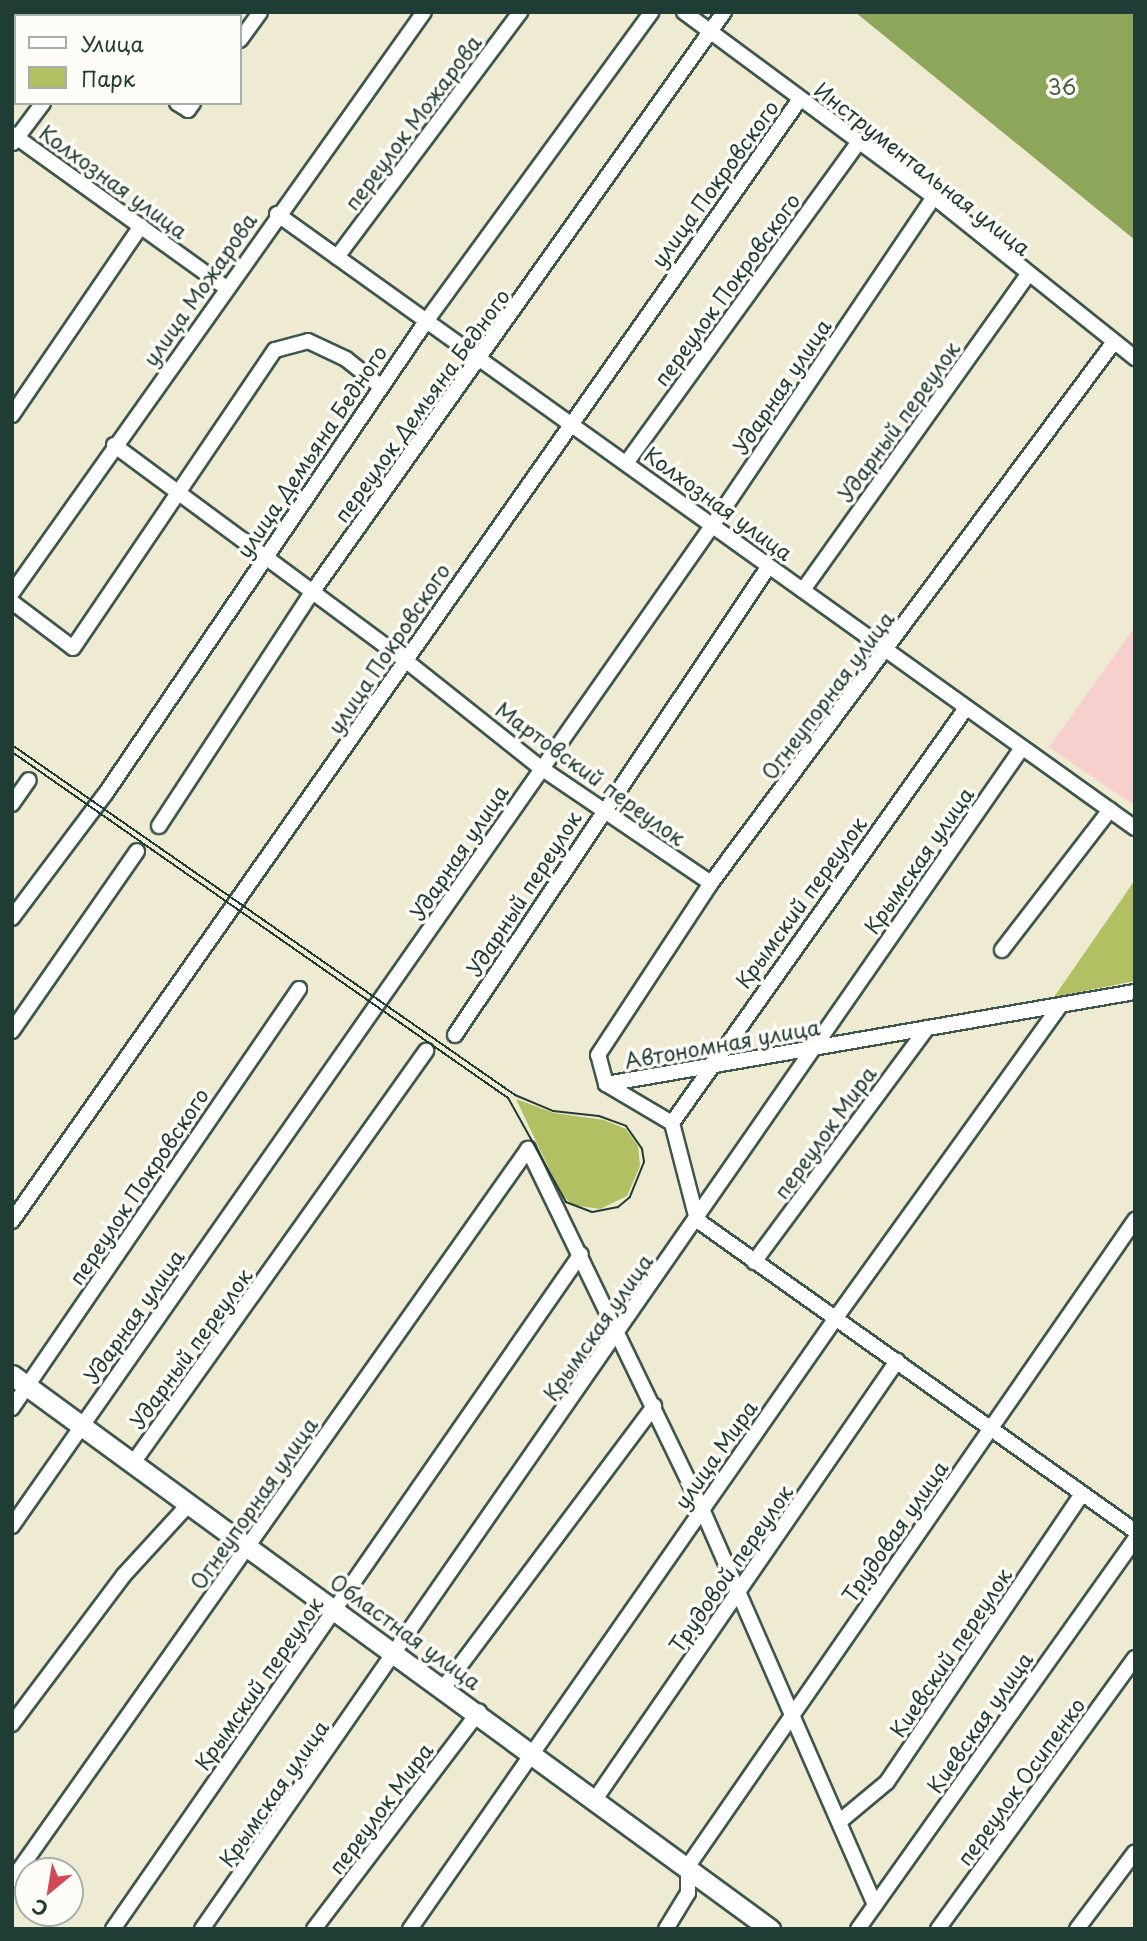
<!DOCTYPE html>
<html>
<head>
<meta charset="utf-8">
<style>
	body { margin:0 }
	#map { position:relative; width:1147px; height:1941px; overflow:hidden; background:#efead2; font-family:"Playpen Sans",sans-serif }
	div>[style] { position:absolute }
	.built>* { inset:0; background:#f7d0ce }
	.green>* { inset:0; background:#b2c063 }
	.forest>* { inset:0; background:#8da659 }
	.roads { filter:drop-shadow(2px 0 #3e574c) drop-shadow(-2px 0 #3e574c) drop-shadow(0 2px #3e574c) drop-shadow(0 -2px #3e574c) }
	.minor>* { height:14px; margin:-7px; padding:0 7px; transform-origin:7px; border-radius:7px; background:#fff }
	.secondary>* { height:19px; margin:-9.5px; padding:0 9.5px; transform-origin:9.5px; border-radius:9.5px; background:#fff }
	.tram>* { height:2px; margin:-1px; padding:0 1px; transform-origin:1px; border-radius:1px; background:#1f3d34 }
	span { translate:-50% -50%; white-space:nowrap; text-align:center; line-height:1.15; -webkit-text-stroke:7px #fdfcf7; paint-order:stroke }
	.park-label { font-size:21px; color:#445e40 }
	.street-label { font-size:21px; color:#1f3d34 }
	.frame { position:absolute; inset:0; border:14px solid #1f3d34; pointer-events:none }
	.legend { position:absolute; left:14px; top:14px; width:228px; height:91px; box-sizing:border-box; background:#fdfcf7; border:2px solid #a4b0a9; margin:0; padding:9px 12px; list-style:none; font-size:21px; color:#1f3d34 }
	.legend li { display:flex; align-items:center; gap:14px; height:35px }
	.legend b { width:35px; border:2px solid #a4b0a9 }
	.north { position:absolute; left:14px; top:1857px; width:70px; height:70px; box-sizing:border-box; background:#fdfcf7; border:2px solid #a4b0a9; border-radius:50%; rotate:210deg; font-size:19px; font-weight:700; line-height:28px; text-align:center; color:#1f3d34 }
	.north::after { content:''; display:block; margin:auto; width:24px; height:32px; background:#d1495b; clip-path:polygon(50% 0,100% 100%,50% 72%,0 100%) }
</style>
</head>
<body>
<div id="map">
	<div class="built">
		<div style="clip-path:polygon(1135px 627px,1135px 806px,1049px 747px)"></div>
	</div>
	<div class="green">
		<div style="clip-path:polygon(1135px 880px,1135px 981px,1054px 997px)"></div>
		<div style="clip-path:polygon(516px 1099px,554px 1113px,604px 1120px,626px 1129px,638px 1146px,640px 1166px,627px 1196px,600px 1209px,573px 1205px,561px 1194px)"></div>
	</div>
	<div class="forest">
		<div style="clip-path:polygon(855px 12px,1135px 12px,1135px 240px)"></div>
	</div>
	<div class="roads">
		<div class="minor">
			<div style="left:684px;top:12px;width:311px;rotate:36.5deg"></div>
			<div style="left:934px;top:197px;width:258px;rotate:38.7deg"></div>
			<div style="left:109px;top:16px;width:4px;rotate:-63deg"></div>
			<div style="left:240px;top:40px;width:34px;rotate:-54deg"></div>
			<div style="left:177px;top:103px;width:13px;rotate:32deg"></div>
			<div style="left:188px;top:110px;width:9px;rotate:-54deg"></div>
			<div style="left:12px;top:134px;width:262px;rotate:35.7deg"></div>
			<div style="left:13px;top:143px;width:50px;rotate:-53.1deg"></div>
			<div style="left:277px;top:214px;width:1055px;rotate:35.59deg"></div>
			<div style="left:337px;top:257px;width:306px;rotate:-53.2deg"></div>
			<div style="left:12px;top:415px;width:229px;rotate:-55.7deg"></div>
			<div style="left:114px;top:445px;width:362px;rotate:36.5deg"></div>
			<div style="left:405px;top:660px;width:174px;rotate:38.5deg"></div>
			<div style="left:541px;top:768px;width:205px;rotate:34.1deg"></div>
			<div style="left:627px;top:462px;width:395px;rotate:-54.1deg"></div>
			<div style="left:803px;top:590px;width:387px;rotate:-54.5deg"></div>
			<div style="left:12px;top:593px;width:712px;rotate:-54.66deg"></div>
			<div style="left:12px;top:602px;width:76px;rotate:37deg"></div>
			<div style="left:73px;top:648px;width:360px;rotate:-55.9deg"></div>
			<div style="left:275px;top:350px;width:34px;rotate:-15deg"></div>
			<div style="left:308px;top:341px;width:42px;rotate:25.3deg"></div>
			<div style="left:346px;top:359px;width:43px;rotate:38.5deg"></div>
			<div style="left:12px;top:804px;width:29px;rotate:-55deg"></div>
			<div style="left:159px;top:826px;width:281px;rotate:-56.8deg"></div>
			<div style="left:313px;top:591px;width:710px;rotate:-54.63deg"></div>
			<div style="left:12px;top:918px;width:156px;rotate:-53.1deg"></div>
			<div style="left:106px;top:793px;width:572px;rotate:-55.84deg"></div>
			<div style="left:427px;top:320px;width:381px;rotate:-53.9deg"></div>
			<div style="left:1002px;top:950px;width:177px;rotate:-52.4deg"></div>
			<div style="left:12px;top:1031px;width:219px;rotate:-55.2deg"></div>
			<div style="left:455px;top:1035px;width:564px;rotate:-56.2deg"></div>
			<div style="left:606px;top:1084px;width:30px;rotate:-105deg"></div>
			<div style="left:598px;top:1055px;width:206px;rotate:-56.7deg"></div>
			<div style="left:711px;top:883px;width:675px;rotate:-53.32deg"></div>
			<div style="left:606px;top:1084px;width:77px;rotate:30.6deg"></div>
			<div style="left:672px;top:1123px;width:100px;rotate:75.5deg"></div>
			<div style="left:697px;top:1220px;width:537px;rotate:35.38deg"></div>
			<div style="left:606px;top:1084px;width:537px;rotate:-9.87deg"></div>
			<div style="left:672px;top:1123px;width:509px;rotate:-54.68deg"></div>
			<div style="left:12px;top:1221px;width:1371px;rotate:-54.92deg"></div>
			<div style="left:754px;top:1262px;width:291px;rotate:-53.5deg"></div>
			<div style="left:12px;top:1408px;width:508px;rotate:-55.59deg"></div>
			<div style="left:133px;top:1463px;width:506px;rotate:-54.58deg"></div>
			<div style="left:12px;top:1526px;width:1224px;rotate:-55.01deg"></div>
			<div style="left:714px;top:523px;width:393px;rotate:-56deg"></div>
			<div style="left:444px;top:1687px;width:351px;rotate:-53.2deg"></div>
			<div style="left:12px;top:1724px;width:185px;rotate:-53.1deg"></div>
			<div style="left:123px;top:1576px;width:99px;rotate:-47.5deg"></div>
			<div style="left:596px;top:1798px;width:531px;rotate:-55.44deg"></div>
			<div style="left:839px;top:1822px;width:62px;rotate:-39.8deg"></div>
			<div style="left:887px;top:1782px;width:348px;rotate:-55.9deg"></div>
			<div style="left:12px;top:1880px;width:895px;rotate:-54.78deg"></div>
			<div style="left:528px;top:1149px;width:400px;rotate:64.2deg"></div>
			<div style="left:702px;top:1509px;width:432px;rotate:66.4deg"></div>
			<div style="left:113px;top:1929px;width:821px;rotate:-55.27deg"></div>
			<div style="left:202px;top:1929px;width:1438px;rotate:-55.23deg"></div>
			<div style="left:314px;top:1929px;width:273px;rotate:-52.8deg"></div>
			<div style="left:410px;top:1929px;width:743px;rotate:-55.13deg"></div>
			<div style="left:835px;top:1319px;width:384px;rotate:-54.3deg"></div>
			<div style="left:666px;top:1929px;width:42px;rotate:-58.6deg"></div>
			<div style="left:688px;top:1893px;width:27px;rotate:-90deg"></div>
			<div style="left:688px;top:1866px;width:786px;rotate:-55.32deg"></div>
			<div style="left:858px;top:1929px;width:478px;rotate:-54.6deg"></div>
			<div style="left:938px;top:1929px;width:335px;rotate:-54deg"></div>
			<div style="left:1077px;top:1929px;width:96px;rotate:-53deg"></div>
		</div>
		<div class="secondary">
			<div style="left:12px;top:1375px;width:939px;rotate:36.16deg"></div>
		</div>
	</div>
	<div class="tram">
		<div style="left:12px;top:745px;width:613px;rotate:34.83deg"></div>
		<div style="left:515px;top:1095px;width:41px;rotate:22.8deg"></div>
		<div style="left:553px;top:1111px;width:46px;rotate:6.2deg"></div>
		<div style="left:599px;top:1116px;width:29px;rotate:20deg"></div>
		<div style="left:626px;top:1126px;width:28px;rotate:55deg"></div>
		<div style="left:642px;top:1149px;width:13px;rotate:81deg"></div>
		<div style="left:644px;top:1162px;width:38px;rotate:112deg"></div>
		<div style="left:630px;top:1197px;width:16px;rotate:140deg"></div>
		<div style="left:618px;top:1207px;width:26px;rotate:169deg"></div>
		<div style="left:592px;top:1212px;width:28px;rotate:-159deg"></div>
		<div style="left:566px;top:1202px;width:119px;rotate:-119.1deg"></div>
		<div style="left:508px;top:1098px;width:605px;rotate:-145.1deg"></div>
	</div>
	<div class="park-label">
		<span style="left:1062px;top:86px">36</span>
	</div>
	<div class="street-label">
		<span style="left:412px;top:122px;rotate:-53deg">переулок Можарова</span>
		<span style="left:923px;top:168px;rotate:38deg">Инструментальная улица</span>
		<span style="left:114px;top:181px;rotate:36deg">Колхозная улица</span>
		<span style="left:714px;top:183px;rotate:-54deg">улица Покровского</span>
		<span style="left:199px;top:289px;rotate:-55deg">улица Можарова</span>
		<span style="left:726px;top:289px;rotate:-54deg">переулок Покровского</span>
		<span style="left:781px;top:386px;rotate:-56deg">Ударная улица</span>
		<span style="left:421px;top:405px;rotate:-54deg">переулок Демьяна Бедного</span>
		<span style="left:898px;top:421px;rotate:-54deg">Ударный переулок</span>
		<span style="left:311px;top:451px;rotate:-56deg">улица Демьяна Бедного</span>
		<span style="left:719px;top:503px;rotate:36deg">Колхозная улица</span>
		<span style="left:388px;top:648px;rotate:-56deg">улица Покровского</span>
		<span style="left:827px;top:695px;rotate:-53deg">Огнеупорная улица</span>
		<span style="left:591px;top:773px;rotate:36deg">Мартовский переулок</span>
		<span style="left:458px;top:852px;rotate:-56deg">Ударная улица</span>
		<span style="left:918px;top:860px;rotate:-55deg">Крымская улица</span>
		<span style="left:523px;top:893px;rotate:-57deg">Ударный переулок</span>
		<span style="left:800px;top:902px;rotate:-54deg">Крымский переулок</span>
		<span style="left:722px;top:1043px;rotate:-10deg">Автономная улица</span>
		<span style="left:824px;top:1132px;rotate:-54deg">переулок Мира</span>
		<span style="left:138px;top:1186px;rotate:-56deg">переулок Покровского</span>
		<span style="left:133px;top:1316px;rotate:-55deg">Ударная улица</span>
		<span style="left:597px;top:1327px;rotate:-55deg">Крымская улица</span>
		<span style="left:190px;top:1348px;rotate:-54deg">Ударный переулок</span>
		<span style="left:715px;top:1454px;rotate:-55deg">улица Мира</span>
		<span style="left:253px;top:1503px;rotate:-55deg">Огнеупорная улица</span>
		<span style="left:894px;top:1531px;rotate:-55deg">Трудовая улица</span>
		<span style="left:730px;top:1568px;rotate:-55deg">Трудовой переулок</span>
		<span style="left:406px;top:1631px;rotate:36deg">Областная улица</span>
		<span style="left:950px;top:1652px;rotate:-56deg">Киевский переулок</span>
		<span style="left:258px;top:1683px;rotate:-55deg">Крымский переулок</span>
		<span style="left:979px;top:1722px;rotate:-55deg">Киевская улица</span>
		<span style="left:1020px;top:1781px;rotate:-54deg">переулок Осипенко</span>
		<span style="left:273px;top:1793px;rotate:-55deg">Крымская улица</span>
		<span style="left:380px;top:1808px;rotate:-53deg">переулок Мира</span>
	</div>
	<div class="frame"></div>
	<ul class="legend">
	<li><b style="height:9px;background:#fff"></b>Улица</li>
	<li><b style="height:19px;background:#b2c063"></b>Парк</li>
	</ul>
	<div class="north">С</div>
</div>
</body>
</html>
